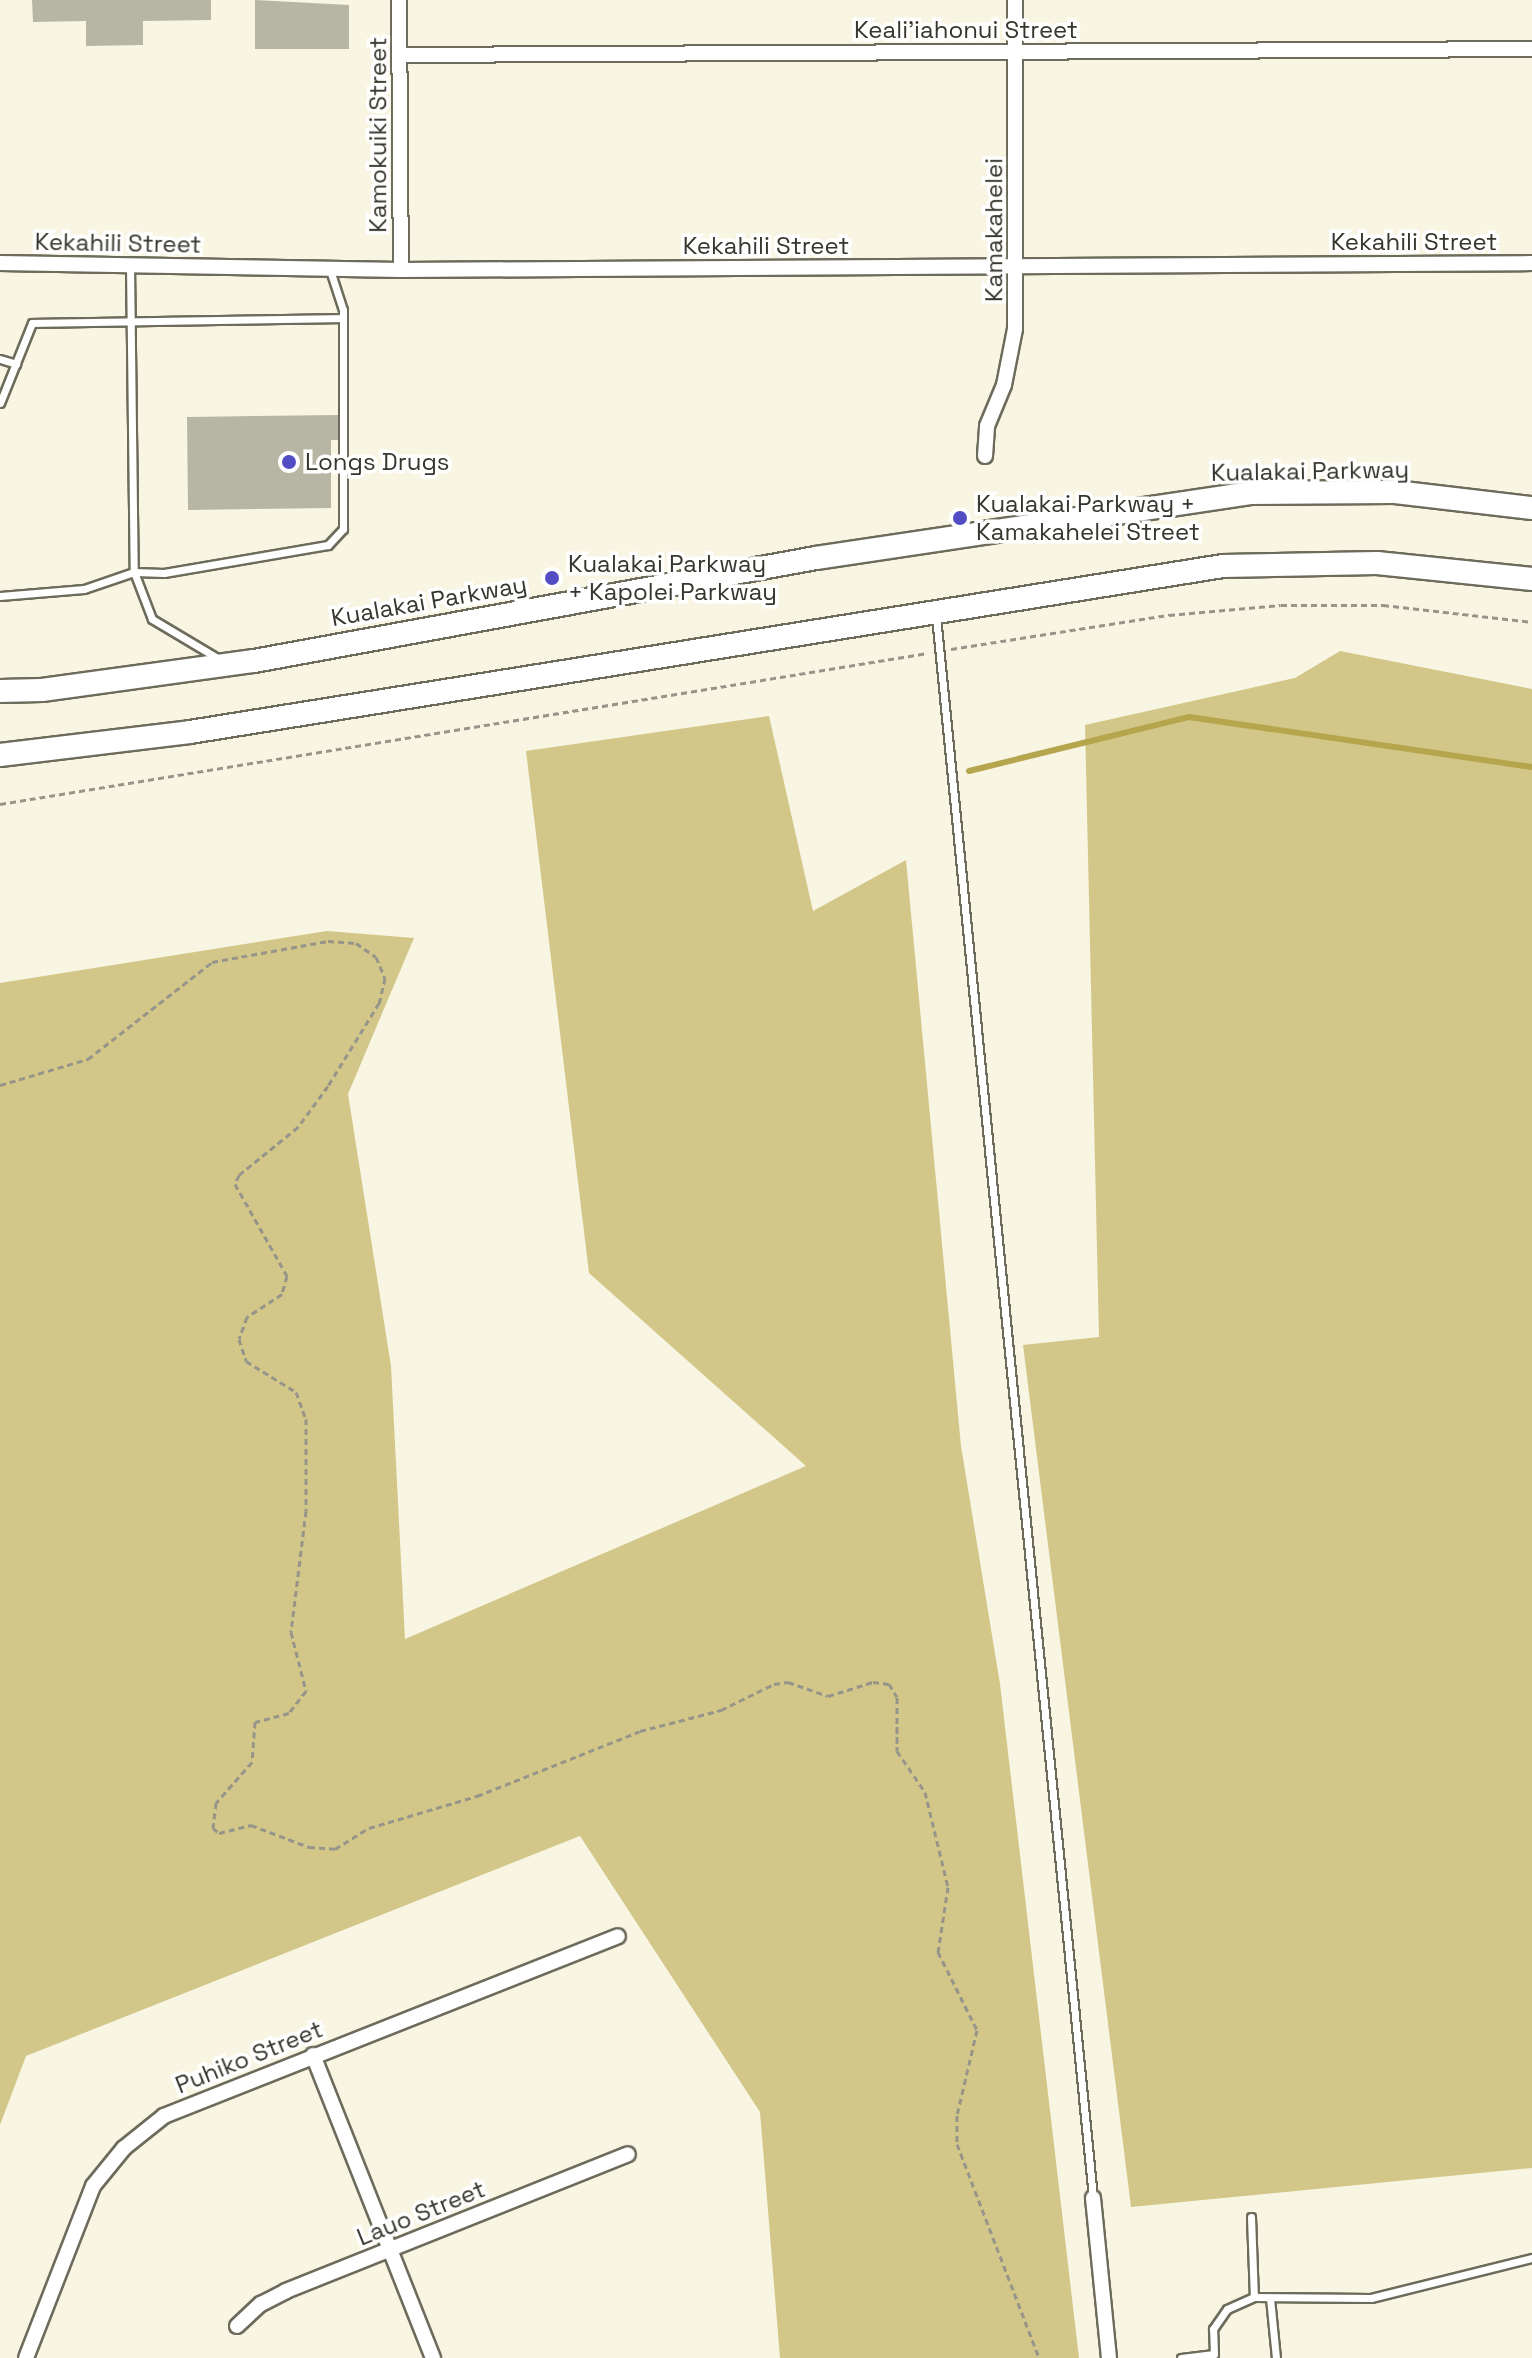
<!DOCTYPE html>
<html>
<head>
<meta charset="utf-8">
<style>
	body { margin:0 }
	#map { position:relative; width:1532px; height:2358px; overflow:hidden; background:#f8f5e3; font-family:"Space Grotesk",sans-serif }
	div>[style] { position:absolute }
	.green>* { inset:0; background:#d2c789 }
	.stream>* { height:6px; margin:-3px; padding:0 3px; transform-origin:3px; border-radius:3px; background:#b5a64e }
	.building>* { inset:0; background:#b7b5a4 }
	.path>* { height:3px; margin-top:-1.5px; transform-origin:0; background:repeating-linear-gradient(90deg,#979589 0 6px,transparent 0 10px) }
	.roads { filter:drop-shadow(2px 0 #6d6b5b) drop-shadow(-2px 0 #6d6b5b) drop-shadow(0 2px #6d6b5b) drop-shadow(0 -2px #6d6b5b) }
	.lane>* { height:7px; margin:-3.5px; padding:0 3.5px; transform-origin:3.5px; border-radius:3.5px; background:#fff }
	.street>* { height:14px; margin:-7px; padding:0 7px; transform-origin:7px; border-radius:7px; background:#fff }
	.secondary>* { height:22px; margin:-11px; padding:0 11px; transform-origin:11px; border-radius:11px; background:#fff }
	.dots>* { width:22px; height:22px; translate:-50% -50%; box-sizing:border-box; border:4px solid #fff; border-radius:50% }
	span { translate:-50% -50%; white-space:nowrap; text-align:center; line-height:1.15; -webkit-text-stroke:7px #fff; paint-order:stroke }
	.street-label { font-size:24px; color:#36352e }
	.poi-label { font-size:24px; color:#36352e }
	.left { translate:0 -50%; text-align:left }
</style>
</head>
<body>
<div id="map">
	<div class="green">
		<div style="clip-path:polygon(1340px 651px,1532px 689px,1532px 2168px,1131px 2207px,1023px 1345px,1099px 1337px,1085px 725px,1295px 678px)"></div>
		<div style="clip-path:polygon(769px 716px,813px 911px,906px 860px,961px 1446px,1000px 1684px,1079px 2358px,780px 2358px,760px 2112px,580px 1836px,26px 2056px,0 2125px,0 983px,327px 931px,414px 938px,348px 1094px,391px 1366px,405px 1639px,806px 1466px,589px 1273px,526px 751px)"></div>
	</div>
	<div class="stream">
		<div style="left:969px;top:771px;width:227px;rotate:-13.8deg"></div>
		<div style="left:1189px;top:717px;width:347px;rotate:8.3deg"></div>
	</div>
	<div class="building">
		<div style="clip-path:polygon(32px 0,211px 0,211px 20px,143px 21px,143px 45px,86px 46px,86px 21px,33px 22px)"></div>
		<div style="clip-path:polygon(255px 0,349px 5px,349px 49px,255px 49px)"></div>
		<div style="clip-path:polygon(339px 415px,340px 440px,331px 440px,331px 508px,188px 510px,187px 417px)"></div>
	</div>
	<div class="path">
		<div style="left:951px;top:649px;width:221px;rotate:-8.9deg"></div>
		<div style="left:1169px;top:615px;width:112px;rotate:-5.1deg"></div>
		<div style="left:1281px;top:605px;width:102px"></div>
		<div style="left:1383px;top:605px;width:150px;rotate:6.5deg"></div>
		<div style="left:0;top:804px;width:940px;rotate:-9.24deg"></div>
		<div style="left:0;top:1085px;width:92px;rotate:-16.5deg"></div>
		<div style="left:88px;top:1059px;width:157px;rotate:-38deg"></div>
		<div style="left:212px;top:962px;width:118px;rotate:-10.3deg"></div>
		<div style="left:328px;top:941px;width:28px;rotate:4deg"></div>
		<div style="left:356px;top:943px;width:24px;rotate:35deg"></div>
		<div style="left:376px;top:957px;width:23px;rotate:67deg"></div>
		<div style="left:385px;top:978px;width:26px;rotate:103deg"></div>
		<div style="left:379px;top:1003px;width:97px;rotate:121.6deg"></div>
		<div style="left:328px;top:1086px;width:51px;rotate:126.2deg"></div>
		<div style="left:298px;top:1127px;width:76px;rotate:140.9deg"></div>
		<div style="left:239px;top:1175px;width:10px;rotate:114deg"></div>
		<div style="left:235px;top:1184px;width:106px;rotate:60.5deg"></div>
		<div style="left:287px;top:1276px;width:19px;rotate:106deg"></div>
		<div style="left:282px;top:1294px;width:42px;rotate:146.7deg"></div>
		<div style="left:247px;top:1317px;width:23px;rotate:110deg"></div>
		<div style="left:239px;top:1339px;width:23px;rotate:72deg"></div>
		<div style="left:246px;top:1361px;width:59px;rotate:31.8deg"></div>
		<div style="left:296px;top:1392px;width:29px;rotate:70deg"></div>
		<div style="left:306px;top:1419px;width:92px;rotate:90deg"></div>
		<div style="left:306px;top:1511px;width:122px;rotate:97.1deg"></div>
		<div style="left:291px;top:1632px;width:61px;rotate:75.7deg"></div>
		<div style="left:306px;top:1691px;width:28px;rotate:128deg"></div>
		<div style="left:289px;top:1713px;width:35px;rotate:165deg"></div>
		<div style="left:255px;top:1722px;width:40px;rotate:94.3deg"></div>
		<div style="left:252px;top:1762px;width:55px;rotate:131.3deg"></div>
		<div style="left:216px;top:1803px;width:25px;rotate:97deg"></div>
		<div style="left:213px;top:1828px;width:8px;rotate:40deg"></div>
		<div style="left:219px;top:1833px;width:33px;rotate:-14deg"></div>
		<div style="left:251px;top:1825px;width:62px;rotate:20.8deg"></div>
		<div style="left:309px;top:1847px;width:26px;rotate:4deg"></div>
		<div style="left:335px;top:1849px;width:40px;rotate:-32deg"></div>
		<div style="left:369px;top:1828px;width:113px;rotate:-16.5deg"></div>
		<div style="left:477px;top:1796px;width:175px;rotate:-21.7deg"></div>
		<div style="left:640px;top:1731px;width:84px;rotate:-14.5deg"></div>
		<div style="left:721px;top:1710px;width:59px;rotate:-26.1deg"></div>
		<div style="left:774px;top:1684px;width:14px;rotate:-8deg"></div>
		<div style="left:788px;top:1682px;width:42px;rotate:19.3deg"></div>
		<div style="left:828px;top:1696px;width:47px;rotate:-17.3deg"></div>
		<div style="left:873px;top:1682px;width:16px;rotate:7deg"></div>
		<div style="left:889px;top:1684px;width:15px;rotate:58deg"></div>
		<div style="left:897px;top:1697px;width:54px;rotate:90deg"></div>
		<div style="left:897px;top:1751px;width:50px;rotate:55.7deg"></div>
		<div style="left:925px;top:1792px;width:98px;rotate:76.4deg"></div>
		<div style="left:948px;top:1887px;width:66px;rotate:98.7deg"></div>
		<div style="left:938px;top:1952px;width:87px;rotate:63.4deg"></div>
		<div style="left:977px;top:2030px;width:87px;rotate:103.2deg"></div>
		<div style="left:957px;top:2115px;width:29px;rotate:90deg"></div>
		<div style="left:957px;top:2144px;width:229px;rotate:69deg"></div>
	</div>
	<div class="roads">
		<div class="lane">
			<div style="left:130px;top:265px;width:307px;rotate:89.3deg"></div>
			<div style="left:134px;top:572px;width:30px;rotate:2deg"></div>
			<div style="left:164px;top:573px;width:166px;rotate:-9.7deg"></div>
			<div style="left:328px;top:545px;width:22px;rotate:-47deg"></div>
			<div style="left:343px;top:529px;width:219px;rotate:-90deg"></div>
			<div style="left:343px;top:310px;width:42px;rotate:-108deg"></div>
			<div style="left:0;top:359px;width:17px;rotate:17deg"></div>
			<div style="left:0;top:403px;width:86px;rotate:-68.2deg"></div>
			<div style="left:32px;top:323px;width:311px;rotate:-0.9deg"></div>
			<div style="left:0;top:596px;width:84px;rotate:-4.8deg"></div>
			<div style="left:84px;top:589px;width:53px;rotate:-18.8deg"></div>
			<div style="left:134px;top:572px;width:50px;rotate:69deg"></div>
			<div style="left:152px;top:619px;width:78px;rotate:30.8deg"></div>
			<div style="left:936px;top:616px;width:1590px;rotate:84.33deg"></div>
			<div style="left:1251px;top:2217px;width:80px;rotate:87.9deg"></div>
			<div style="left:1254px;top:2297px;width:117px;rotate:0.5deg"></div>
			<div style="left:1371px;top:2298px;width:166px;rotate:-14deg"></div>
			<div style="left:1270px;top:2298px;width:60px;rotate:84.3deg"></div>
			<div style="left:1181px;top:2358px;width:33px;rotate:-7deg"></div>
			<div style="left:1214px;top:2354px;width:25px;rotate:-92deg"></div>
			<div style="left:1213px;top:2329px;width:24px;rotate:-55deg"></div>
			<div style="left:1227px;top:2309px;width:30px;rotate:-24deg"></div>
		</div>
		<div class="street">
			<div style="left:399px;top:0;width:270px;rotate:89.6deg"></div>
			<div style="left:399px;top:55px;width:1133px;rotate:-0.3deg"></div>
			<div style="left:0;top:263px;width:401px;rotate:1deg"></div>
			<div style="left:401px;top:270px;width:1131px;rotate:-0.35deg"></div>
			<div style="left:985px;top:456px;width:30px;rotate:-86deg"></div>
			<div style="left:987px;top:426px;width:44px;rotate:-67.5deg"></div>
			<div style="left:1004px;top:385px;width:57px;rotate:-78.9deg"></div>
			<div style="left:1015px;top:329px;width:329px;rotate:-90deg"></div>
			<div style="left:313px;top:2055px;width:326px;rotate:68.4deg"></div>
			<div style="left:1093px;top:2198px;width:161px;rotate:84.3deg"></div>
			<div style="left:237px;top:2326px;width:33px;rotate:-43deg"></div>
			<div style="left:261px;top:2304px;width:28px;rotate:-27deg"></div>
			<div style="left:286px;top:2291px;width:368px;rotate:-21.8deg"></div>
			<div style="left:26px;top:2358px;width:185px;rotate:-68.7deg"></div>
			<div style="left:93px;top:2186px;width:49px;rotate:-50.8deg"></div>
			<div style="left:124px;top:2148px;width:51px;rotate:-38.7deg"></div>
			<div style="left:164px;top:2116px;width:488px;rotate:-21.6deg"></div>
		</div>
		<div class="secondary">
			<div style="left:0;top:691px;width:42px;rotate:-1.4deg"></div>
			<div style="left:42px;top:690px;width:214px;rotate:-7.8deg"></div>
			<div style="left:254px;top:661px;width:571px;rotate:-10.39deg"></div>
			<div style="left:816px;top:558px;width:439px;rotate:-8.5deg"></div>
			<div style="left:1250px;top:493px;width:145px;rotate:-0.4deg"></div>
			<div style="left:1395px;top:492px;width:138px;rotate:6.7deg"></div>
			<div style="left:0;top:755px;width:191px;rotate:-6.9deg"></div>
			<div style="left:190px;top:732px;width:1046px;rotate:-9.13deg"></div>
			<div style="left:1223px;top:566px;width:154px;rotate:-1.1deg"></div>
			<div style="left:1377px;top:563px;width:156px;rotate:5.9deg"></div>
		</div>
	</div>
	<div class="dots">
		<div style="left:289px;top:462px;background:#534dc4"></div>
		<div style="left:960px;top:518px;background:#534dc4"></div>
		<div style="left:552px;top:578px;background:#534dc4"></div>
	</div>
	<div class="street-label">
		<span style="left:966px;top:30px">Keali'iahonui Street</span>
		<span style="left:378px;top:135px;rotate:-90deg">Kamokuiki Street</span>
		<span style="left:994px;top:230px;rotate:-90deg">Kamakahelei</span>
		<span style="left:1414px;top:242px">Kekahili Street</span>
		<span style="left:118px;top:243px;rotate:1deg">Kekahili Street</span>
		<span style="left:766px;top:246px">Kekahili Street</span>
		<span style="left:1310px;top:471px;rotate:-1deg">Kualakai Parkway</span>
		<span style="left:429px;top:601px;rotate:-10deg">Kualakai Parkway</span>
		<span style="left:249px;top:2057px;rotate:-22deg">Puhiko Street</span>
		<span style="left:421px;top:2213px;rotate:-22deg">Lauo Street</span>
	</div>
	<div class="poi-label">
		<span class="left" style="left:305px;top:462px">Longs Drugs</span>
		<span class="left" style="left:976px;top:518px">Kualakai Parkway +<br>Kamakahelei Street</span>
		<span class="left" style="left:568px;top:578px">Kualakai Parkway<br>+ Kapolei Parkway</span>
	</div>
</div>
</body>
</html>
